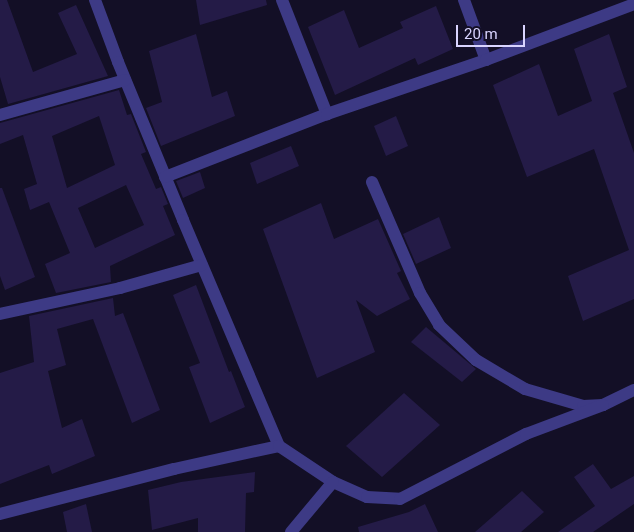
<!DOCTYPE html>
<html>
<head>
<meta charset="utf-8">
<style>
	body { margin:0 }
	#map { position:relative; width:634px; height:532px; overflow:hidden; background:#130f26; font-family:Roboto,sans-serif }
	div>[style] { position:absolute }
	.building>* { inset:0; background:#241b47 }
	.street>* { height:12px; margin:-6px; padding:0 6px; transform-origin:6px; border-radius:6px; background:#3d3a85 }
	span { translate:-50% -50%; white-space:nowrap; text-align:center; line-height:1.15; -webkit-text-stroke:4px #130f26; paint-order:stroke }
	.scale { position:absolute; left:456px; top:25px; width:69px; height:22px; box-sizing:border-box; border:2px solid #d9d4ff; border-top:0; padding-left:6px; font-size:15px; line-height:18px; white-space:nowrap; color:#d9d4ff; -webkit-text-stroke:4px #130f26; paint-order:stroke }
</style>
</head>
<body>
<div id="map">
	<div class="building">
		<div style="clip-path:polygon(0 0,7px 0,33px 72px,77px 54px,58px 13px,76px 5px,108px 76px,8px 104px,0 77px)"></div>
		<div style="clip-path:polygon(196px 0,266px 0,267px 5px,200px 25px)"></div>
		<div style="clip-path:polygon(436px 6px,453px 49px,418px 65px,415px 58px,335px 95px,308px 27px,344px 10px,359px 48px,403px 28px,400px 22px)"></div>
		<div style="clip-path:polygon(196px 34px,212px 97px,227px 91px,235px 116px,161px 146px,146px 108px,162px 102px,149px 51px)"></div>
		<div style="clip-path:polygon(609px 34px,627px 87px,613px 93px,634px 153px,634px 299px,583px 321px,568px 276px,629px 250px,594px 149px,527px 177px,493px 85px,539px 64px,558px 116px,592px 101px,574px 49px)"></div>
		<div style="clip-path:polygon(evenodd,119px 90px,127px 115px,131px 114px,146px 152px,141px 154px,156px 189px,161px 187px,168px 204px,163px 206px,175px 235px,110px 266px,111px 282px,56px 293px,45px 264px,70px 253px,49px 202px,30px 210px,24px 189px,37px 184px,23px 135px,0 144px,0 123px,119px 90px,99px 116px,115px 165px,67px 188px,52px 136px,99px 116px,119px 90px,126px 185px,144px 225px,95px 248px,78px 208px,126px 185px)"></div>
		<div style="clip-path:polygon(396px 116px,408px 146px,386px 156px,374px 126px)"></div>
		<div style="clip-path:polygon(291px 146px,299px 166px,257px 184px,250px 163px)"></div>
		<div style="clip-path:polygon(200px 172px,205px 188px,183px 198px,176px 181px)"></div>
		<div style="clip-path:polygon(0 188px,2px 188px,35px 277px,5px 290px,0 276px)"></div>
		<div style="clip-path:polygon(321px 203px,334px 239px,378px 219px,401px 271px,397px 273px,410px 299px,377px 316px,356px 300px,375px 352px,317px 378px,263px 229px)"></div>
		<div style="clip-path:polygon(439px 217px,451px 248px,416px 264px,403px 234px)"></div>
		<div style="clip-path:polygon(196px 285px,229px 372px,231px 371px,245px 407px,210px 423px,189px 367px,200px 363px,173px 295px)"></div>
		<div style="clip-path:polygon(113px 298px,115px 316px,123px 313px,160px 410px,132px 423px,93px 319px,57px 329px,66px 365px,48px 371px,62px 428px,82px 419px,95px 456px,52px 474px,49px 465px,0 484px,0 373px,34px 362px,29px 316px)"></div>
		<div style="clip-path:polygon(426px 327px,476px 369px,462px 382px,411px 342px)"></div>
		<div style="clip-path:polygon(404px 393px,440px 425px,382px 477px,346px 446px)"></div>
		<div style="clip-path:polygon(593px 464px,611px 489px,634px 476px,634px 504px,593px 532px,558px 532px,595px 506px,574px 477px)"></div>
		<div style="clip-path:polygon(255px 472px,254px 492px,246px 493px,245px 532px,198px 532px,198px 518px,152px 530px,148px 490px,181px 482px)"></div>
		<div style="clip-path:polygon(522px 491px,544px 512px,521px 532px,475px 532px)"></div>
		<div style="clip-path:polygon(86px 504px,92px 532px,67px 532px,63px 512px)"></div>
		<div style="clip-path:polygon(425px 504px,438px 532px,359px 532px,358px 527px,409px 512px)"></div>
	</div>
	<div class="street">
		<div style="left:95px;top:0;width:66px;rotate:69.6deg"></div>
		<div style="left:118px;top:62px;width:171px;rotate:67.6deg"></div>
		<div style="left:183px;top:220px;width:246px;rotate:67deg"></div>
		<div style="left:282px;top:0;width:123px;rotate:68.5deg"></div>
		<div style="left:464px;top:0;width:64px;rotate:69.9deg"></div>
		<div style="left:0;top:115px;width:130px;rotate:-15.6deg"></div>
		<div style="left:165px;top:177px;width:174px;rotate:-21.3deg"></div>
		<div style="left:327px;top:114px;width:168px;rotate:-18.8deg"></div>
		<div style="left:486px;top:60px;width:158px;rotate:-20.7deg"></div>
		<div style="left:372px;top:182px;width:121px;rotate:66.6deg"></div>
		<div style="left:420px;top:293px;width:37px;rotate:59deg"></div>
		<div style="left:439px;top:325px;width:51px;rotate:43.4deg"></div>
		<div style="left:476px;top:360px;width:57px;rotate:30.6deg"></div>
		<div style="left:525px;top:389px;width:60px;rotate:16.3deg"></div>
		<div style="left:583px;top:406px;width:20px;rotate:-3deg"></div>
		<div style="left:603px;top:405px;width:34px;rotate:-26deg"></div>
		<div style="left:0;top:314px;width:123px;rotate:-12.2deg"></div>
		<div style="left:120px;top:288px;width:85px;rotate:-15.7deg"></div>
		<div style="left:0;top:514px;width:180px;rotate:-14.5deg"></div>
		<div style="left:174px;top:469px;width:107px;rotate:-12.4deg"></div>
		<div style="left:279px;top:446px;width:65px;rotate:33.7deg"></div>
		<div style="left:333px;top:482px;width:37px;rotate:24deg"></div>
		<div style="left:367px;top:497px;width:33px;rotate:3deg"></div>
		<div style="left:400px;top:499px;width:142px;rotate:-27.3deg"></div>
		<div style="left:526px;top:434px;width:82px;rotate:-20.6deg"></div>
		<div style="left:291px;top:532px;width:65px;rotate:-50deg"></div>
	</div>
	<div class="scale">20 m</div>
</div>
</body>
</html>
